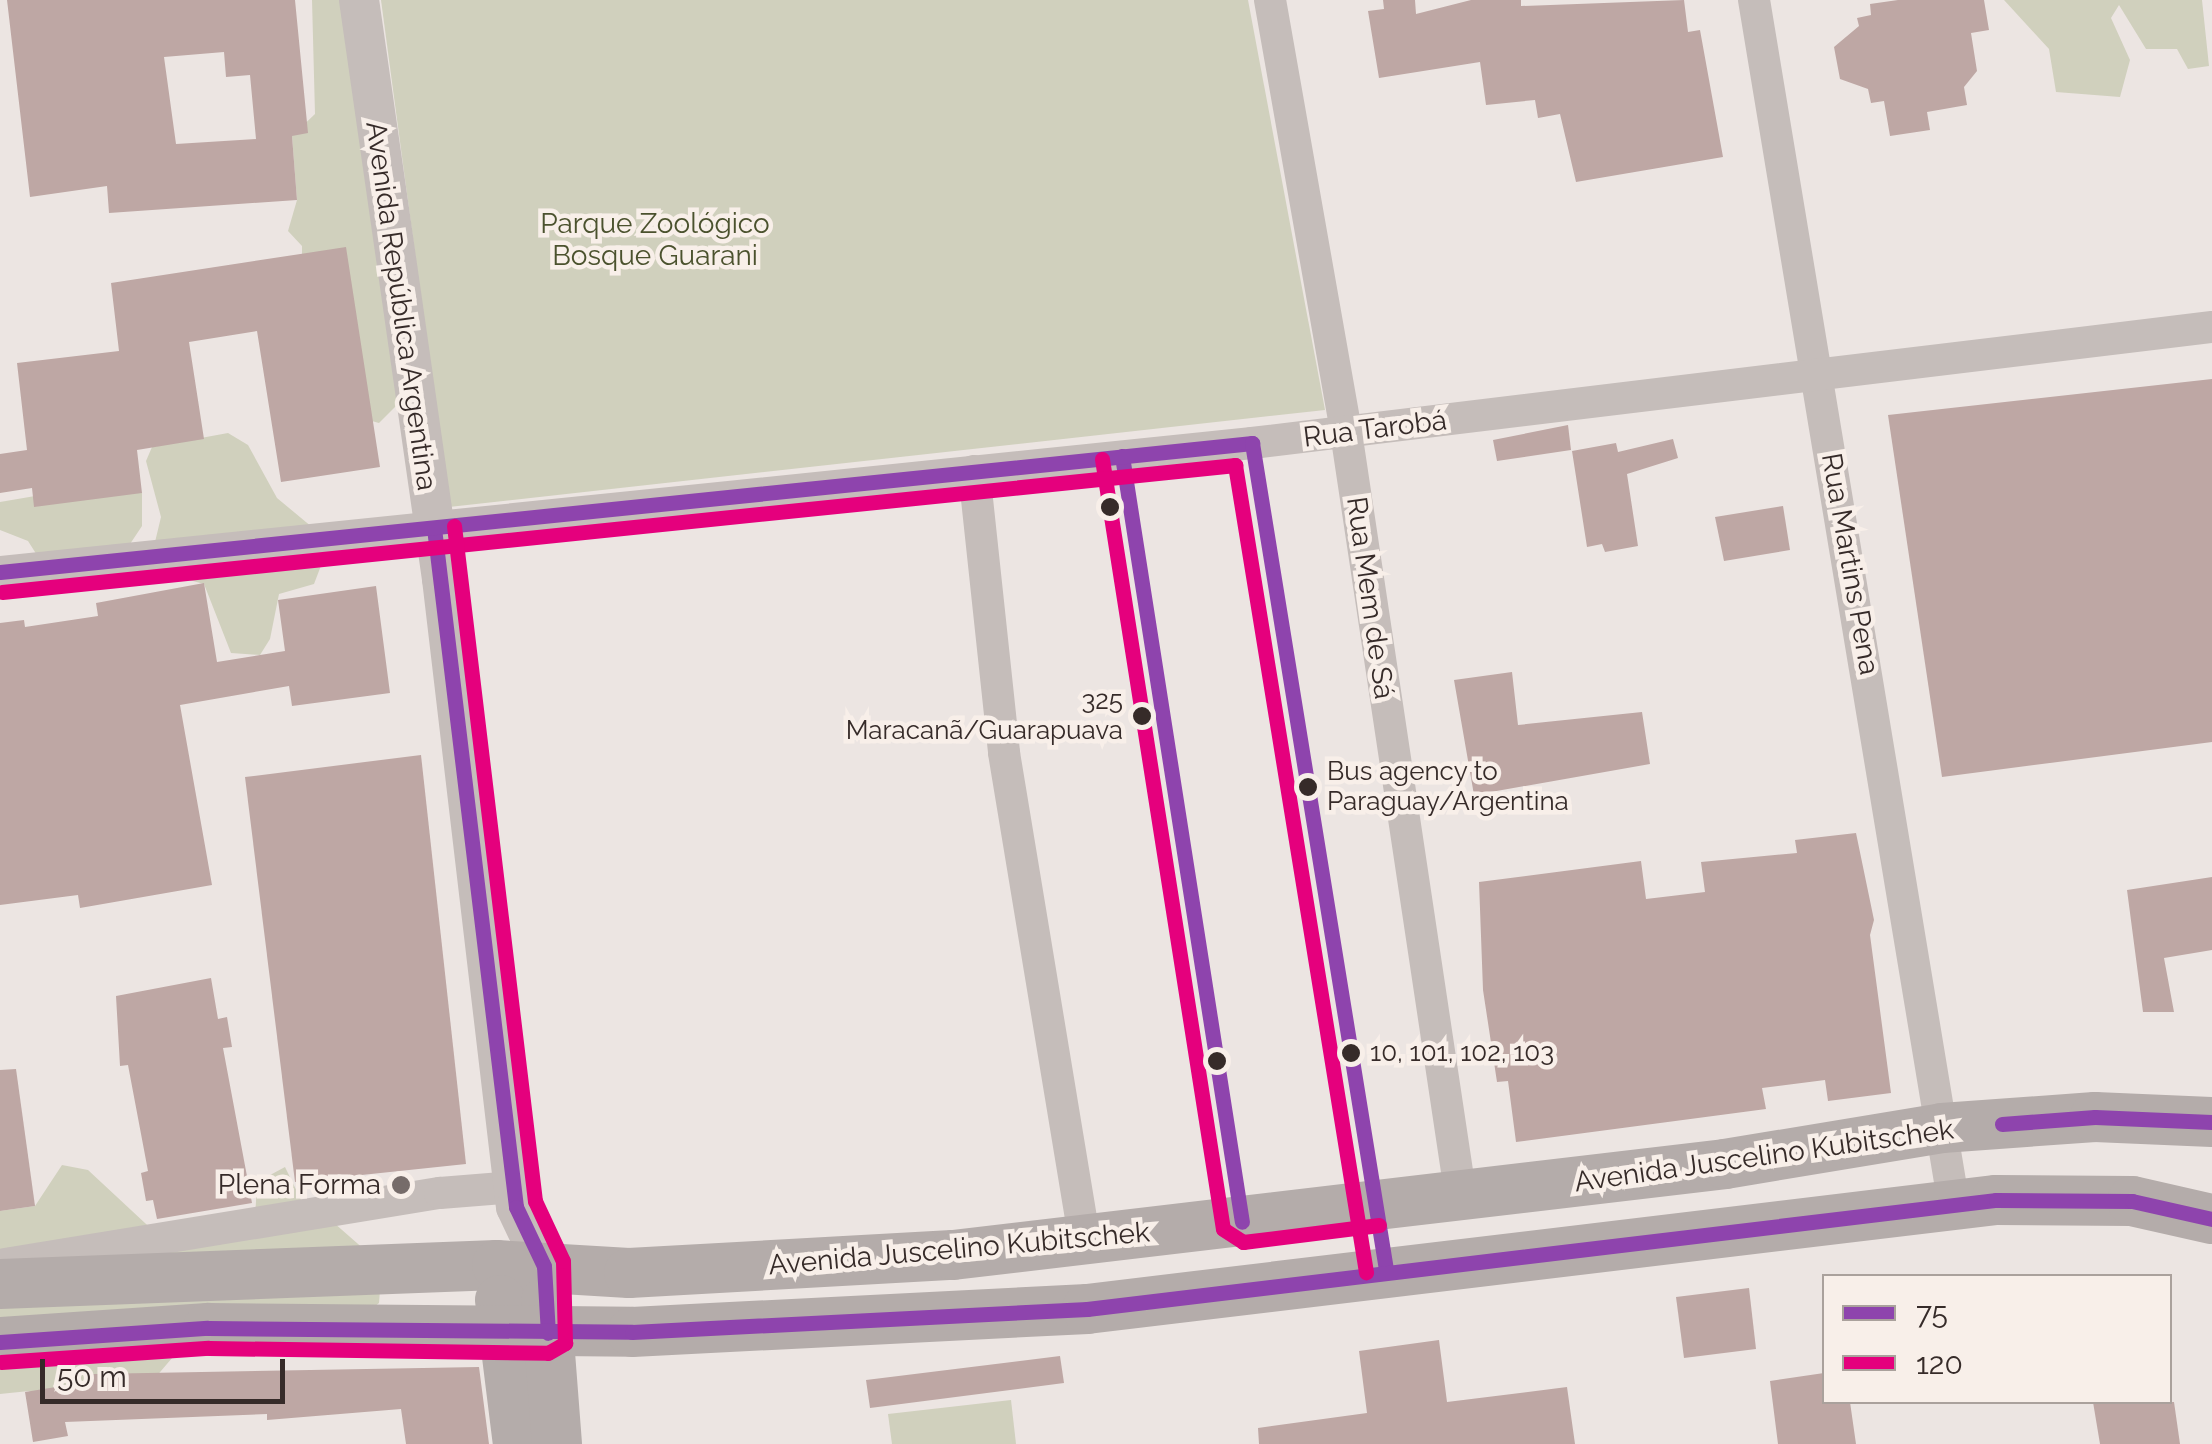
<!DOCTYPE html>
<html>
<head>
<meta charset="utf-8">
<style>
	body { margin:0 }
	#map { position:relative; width:2212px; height:1444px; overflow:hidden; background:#ece5e2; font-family:Raleway,sans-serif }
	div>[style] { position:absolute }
	.green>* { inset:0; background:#d0d0bd }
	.building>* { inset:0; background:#bea7a4 }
	.minor>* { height:32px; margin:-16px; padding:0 16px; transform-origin:16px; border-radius:16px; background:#c5bdba }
	.tertiary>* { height:40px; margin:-20px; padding:0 20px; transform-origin:20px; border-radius:20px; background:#c5bdba }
	.primary>* { height:50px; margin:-25px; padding:0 25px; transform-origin:25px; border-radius:25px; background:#b4acaa }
	.bus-1>* { height:15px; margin:-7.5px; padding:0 7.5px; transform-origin:7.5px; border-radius:7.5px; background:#8e44ad }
	.bus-2>* { height:15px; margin:-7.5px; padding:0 7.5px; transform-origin:7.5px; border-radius:7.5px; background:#e5007d }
	.dots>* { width:28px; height:28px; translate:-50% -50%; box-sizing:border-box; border:5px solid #f8efe9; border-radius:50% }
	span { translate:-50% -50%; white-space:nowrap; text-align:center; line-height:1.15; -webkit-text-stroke:9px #f8efe9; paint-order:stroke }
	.bus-label { font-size:26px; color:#362b29 }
	.right { translate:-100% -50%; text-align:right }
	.left { translate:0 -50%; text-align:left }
	.park-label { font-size:28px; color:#4b522e }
	.street-label { font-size:28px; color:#362b29 }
	.poi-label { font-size:28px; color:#362b29 }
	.legend { position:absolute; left:1822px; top:1274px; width:350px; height:130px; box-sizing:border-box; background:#f8efe9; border:2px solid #aaa19c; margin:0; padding:12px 18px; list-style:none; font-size:30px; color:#362b29 }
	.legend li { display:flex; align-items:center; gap:20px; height:50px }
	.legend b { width:50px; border:2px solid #aaa19c }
	.scale { position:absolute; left:40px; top:1359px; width:245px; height:45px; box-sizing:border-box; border:5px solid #362b29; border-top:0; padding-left:12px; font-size:30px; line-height:35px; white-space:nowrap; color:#362b29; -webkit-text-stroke:8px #f8efe9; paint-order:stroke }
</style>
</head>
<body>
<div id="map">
	<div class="green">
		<div style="clip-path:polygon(312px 0,378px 0,412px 390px,379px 423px,339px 412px,302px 282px,302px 246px,288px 231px,297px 200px,292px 136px,315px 114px)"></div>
		<div style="clip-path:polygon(381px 0,1248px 0,1325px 410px,449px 507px)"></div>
		<div style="clip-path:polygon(2004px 0,2202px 0,2209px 66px,2188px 69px,2177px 49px,2146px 49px,2119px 5px,2111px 18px,2130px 60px,2120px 97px,2056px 92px,2049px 49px)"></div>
		<div style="clip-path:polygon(228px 433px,248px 445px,277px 498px,330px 542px,314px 584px,279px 594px,270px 639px,260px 655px,231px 653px,204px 584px,160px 572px,155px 542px,161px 517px,146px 461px,152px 447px)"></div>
		<div style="clip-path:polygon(123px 481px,142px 493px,142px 526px,128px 547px,42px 563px,28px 541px,0 530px,0 502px)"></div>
		<div style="clip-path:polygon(62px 1165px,88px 1170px,160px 1237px,255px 1220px,257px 1182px,285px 1167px,305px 1208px,317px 1208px,382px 1265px,379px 1303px,352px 1325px,184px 1344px,155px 1378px,59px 1407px,29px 1391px,0 1394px,0 1211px,35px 1206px)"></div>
		<div style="clip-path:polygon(1011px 1400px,1016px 1444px,892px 1444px,888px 1414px)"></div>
	</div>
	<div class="building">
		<div style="clip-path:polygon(evenodd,7px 0,295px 0,308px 133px,292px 136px,297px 200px,109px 213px,107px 186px,30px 197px,7px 0,224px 52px,226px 77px,250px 75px,256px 139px,176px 144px,164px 57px,224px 52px)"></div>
		<div style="clip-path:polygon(1383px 0,1415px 0,1416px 14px,1471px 0,1521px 0,1521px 6px,1684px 0,1688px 32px,1700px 30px,1723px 157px,1576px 182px,1560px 114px,1538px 118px,1535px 100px,1486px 105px,1480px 62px,1379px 78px,1368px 11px,1384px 9px)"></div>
		<div style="clip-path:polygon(1898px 0,1984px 0,1989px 30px,1971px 33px,1977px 71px,1964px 87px,1967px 105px,1927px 112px,1930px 130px,1890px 136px,1884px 101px,1871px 103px,1868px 89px,1840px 79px,1834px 47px,1859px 26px,1857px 18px,1871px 15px,1870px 4px)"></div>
		<div style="clip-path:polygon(346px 247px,380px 467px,281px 482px,257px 331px,189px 342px,204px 439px,137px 450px,142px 493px,34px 507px,32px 488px,0 493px,0 454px,27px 450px,17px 363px,119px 351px,111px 283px)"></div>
		<div style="clip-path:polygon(2212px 379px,2212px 742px,1942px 777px,1888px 415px)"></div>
		<div style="clip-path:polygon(1568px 425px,1571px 450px,1497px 461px,1493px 440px)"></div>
		<div style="clip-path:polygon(1673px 439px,1678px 458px,1627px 474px,1638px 546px,1605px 552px,1602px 544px,1587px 547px,1572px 451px,1616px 443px,1618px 452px)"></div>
		<div style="clip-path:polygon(1783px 506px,1790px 550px,1724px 561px,1715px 517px)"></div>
		<div style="clip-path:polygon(204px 583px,217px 662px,285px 651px,278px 600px,376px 586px,390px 693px,292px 706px,289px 686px,180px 705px,212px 885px,80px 908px,78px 895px,0 905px,0 623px,24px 620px,25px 627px,98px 616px,96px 603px)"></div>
		<div style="clip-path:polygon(1512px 672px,1518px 725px,1642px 712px,1650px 764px,1474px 795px,1454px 680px)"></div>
		<div style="clip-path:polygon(421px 755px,466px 1164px,295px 1182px,245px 777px)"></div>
		<div style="clip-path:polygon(1856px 833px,1874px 920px,1870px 935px,1891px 1093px,1828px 1101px,1825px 1080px,1762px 1088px,1766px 1109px,1516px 1142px,1508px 1081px,1497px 1082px,1483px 990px,1479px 882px,1641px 861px,1646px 899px,1705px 892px,1701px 862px,1797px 853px,1795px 840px)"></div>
		<div style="clip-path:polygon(2212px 877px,2212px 950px,2164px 958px,2174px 1012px,2143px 1012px,2127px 890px)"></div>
		<div style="clip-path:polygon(211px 978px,218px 1019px,227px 1017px,232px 1047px,223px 1048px,252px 1203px,157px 1219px,153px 1200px,146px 1201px,141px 1173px,148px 1171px,128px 1065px,120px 1066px,116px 996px)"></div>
		<div style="clip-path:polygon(16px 1069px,35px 1206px,0 1211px,0 1070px)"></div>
		<div style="clip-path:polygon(1749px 1288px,1756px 1349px,1684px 1358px,1676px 1297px)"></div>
		<div style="clip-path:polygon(1439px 1340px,1447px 1402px,1567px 1387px,1575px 1444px,1259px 1444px,1258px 1428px,1367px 1413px,1359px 1351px)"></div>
		<div style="clip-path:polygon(1060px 1356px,1064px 1383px,870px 1408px,866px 1380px)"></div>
		<div style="clip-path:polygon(479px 1367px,489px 1444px,406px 1444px,401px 1409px,267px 1420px,267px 1414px,65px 1422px,68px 1436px,33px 1442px,25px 1392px,93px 1381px,93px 1374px)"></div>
		<div style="clip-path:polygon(1824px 1373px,1824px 1402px,1850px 1402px,1856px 1444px,1778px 1444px,1770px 1381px)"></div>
		<div style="clip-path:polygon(2093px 1402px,2174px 1402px,2180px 1444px,2100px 1444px)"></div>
	</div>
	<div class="minor">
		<div style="left:1270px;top:0;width:439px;rotate:80deg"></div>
		<div style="left:1346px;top:432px;width:775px;rotate:81.46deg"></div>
		<div style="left:1754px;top:0;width:1222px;rotate:80.58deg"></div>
		<div style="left:974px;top:471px;width:284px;rotate:83.9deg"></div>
		<div style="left:1004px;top:753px;width:495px;rotate:80.6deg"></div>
		<div style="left:0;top:572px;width:1259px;rotate:-5.88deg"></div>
		<div style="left:1252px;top:443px;width:967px;rotate:-6.89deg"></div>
		<div style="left:5px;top:1264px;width:441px;rotate:-9.3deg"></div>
		<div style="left:440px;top:1193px;width:74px;rotate:-4.6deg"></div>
	</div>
	<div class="tertiary">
		<div style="left:359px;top:0;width:585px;rotate:81.84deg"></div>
		<div style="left:442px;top:579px;width:632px;rotate:83.28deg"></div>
		<div style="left:516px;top:1207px;width:65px;rotate:64.6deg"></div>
	</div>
	<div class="primary">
		<div style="left:0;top:1284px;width:497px;rotate:-2.2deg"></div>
		<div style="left:497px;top:1265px;width:132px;rotate:3.5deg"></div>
		<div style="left:629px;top:1273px;width:324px;rotate:-3.2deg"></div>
		<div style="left:953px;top:1255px;width:777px;rotate:-6.72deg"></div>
		<div style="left:1725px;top:1164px;width:220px;rotate:-9.4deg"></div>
		<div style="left:1942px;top:1128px;width:153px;rotate:-4.1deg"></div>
		<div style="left:2095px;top:1117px;width:117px;rotate:2.4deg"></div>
		<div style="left:500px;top:1300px;width:145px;rotate:82.9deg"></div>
		<div style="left:546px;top:1301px;width:143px;rotate:85.6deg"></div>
		<div style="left:0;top:1342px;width:208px;rotate:-3.9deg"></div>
		<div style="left:208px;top:1328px;width:424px;rotate:0.5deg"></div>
		<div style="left:632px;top:1332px;width:456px;rotate:-2.9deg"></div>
		<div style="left:1087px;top:1309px;width:916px;rotate:-6.84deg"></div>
		<div style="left:1996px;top:1200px;width:136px;rotate:0.4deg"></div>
		<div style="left:2132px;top:1201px;width:82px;rotate:12.7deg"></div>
	</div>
	<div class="bus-1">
		<div style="left:1122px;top:456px;width:775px;rotate:81.1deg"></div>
		<div style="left:434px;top:528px;width:684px;rotate:83.11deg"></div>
		<div style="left:516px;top:1207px;width:65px;rotate:64.6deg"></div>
		<div style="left:544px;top:1266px;width:67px;rotate:86.6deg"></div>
		<div style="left:0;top:572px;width:1259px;rotate:-5.88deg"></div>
		<div style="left:1252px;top:443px;width:837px;rotate:80.79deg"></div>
		<div style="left:2002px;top:1124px;width:93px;rotate:-4.3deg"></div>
		<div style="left:2095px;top:1117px;width:117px;rotate:2.4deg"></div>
		<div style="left:0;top:1342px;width:208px;rotate:-3.9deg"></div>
		<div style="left:208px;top:1328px;width:424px;rotate:0.5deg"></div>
		<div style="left:632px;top:1332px;width:456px;rotate:-2.9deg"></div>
		<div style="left:1087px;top:1309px;width:916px;rotate:-6.84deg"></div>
		<div style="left:1996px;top:1200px;width:136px;rotate:0.4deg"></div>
		<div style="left:2132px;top:1201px;width:82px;rotate:12.7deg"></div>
	</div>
	<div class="bus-2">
		<div style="left:1102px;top:459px;width:779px;rotate:81.07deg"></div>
		<div style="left:1223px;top:1229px;width:24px;rotate:33deg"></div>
		<div style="left:1243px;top:1242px;width:137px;rotate:-7.1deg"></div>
		<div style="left:2px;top:592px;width:1240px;rotate:-5.88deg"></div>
		<div style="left:1235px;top:465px;width:818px;rotate:80.78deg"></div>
		<div style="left:1px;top:1362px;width:208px;rotate:-3.9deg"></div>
		<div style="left:209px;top:1348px;width:339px;rotate:0.8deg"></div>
		<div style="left:548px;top:1353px;width:20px;rotate:-30deg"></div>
		<div style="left:565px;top:1343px;width:82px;rotate:-91.4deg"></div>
		<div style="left:563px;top:1261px;width:66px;rotate:-115deg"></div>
		<div style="left:535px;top:1201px;width:680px;rotate:-96.84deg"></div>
	</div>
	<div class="dots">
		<div style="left:1110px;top:507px;background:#362b29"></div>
		<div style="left:1142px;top:716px;background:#362b29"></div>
		<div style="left:1308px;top:787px;background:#362b29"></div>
		<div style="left:1351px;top:1053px;background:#362b29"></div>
		<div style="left:1217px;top:1061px;background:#362b29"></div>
		<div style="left:401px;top:1185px;background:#766c6a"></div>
	</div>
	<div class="bus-label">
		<span class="right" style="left:1123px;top:716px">325<br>Maracanã/Guarapuava</span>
		<span class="left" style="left:1327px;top:787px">Bus agency to<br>Paraguay/Argentina</span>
		<span class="left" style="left:1370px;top:1053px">10, 101, 102, 103</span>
	</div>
	<div class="park-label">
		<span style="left:655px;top:240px">Parque Zoológico<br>Bosque Guarani</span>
	</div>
	<div class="street-label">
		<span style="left:401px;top:306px;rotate:82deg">Avenida República Argentina</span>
		<span style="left:1375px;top:429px;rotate:-7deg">Rua Tarobá</span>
		<span style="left:1850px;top:564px;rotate:80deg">Rua Martins Pena</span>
		<span style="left:1370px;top:598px;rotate:82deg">Rua Mem de Sá</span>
		<span style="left:1764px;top:1156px;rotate:-8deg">Avenida Juscelino Kubitschek</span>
		<span style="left:959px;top:1249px;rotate:-5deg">Avenida Juscelino Kubitschek</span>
	</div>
	<div class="poi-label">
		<span class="right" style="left:381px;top:1185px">Plena Forma</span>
	</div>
	<ul class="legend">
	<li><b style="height:12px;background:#8e44ad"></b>75</li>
	<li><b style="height:12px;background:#e5007d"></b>120</li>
	</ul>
	<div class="scale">50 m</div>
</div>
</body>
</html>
